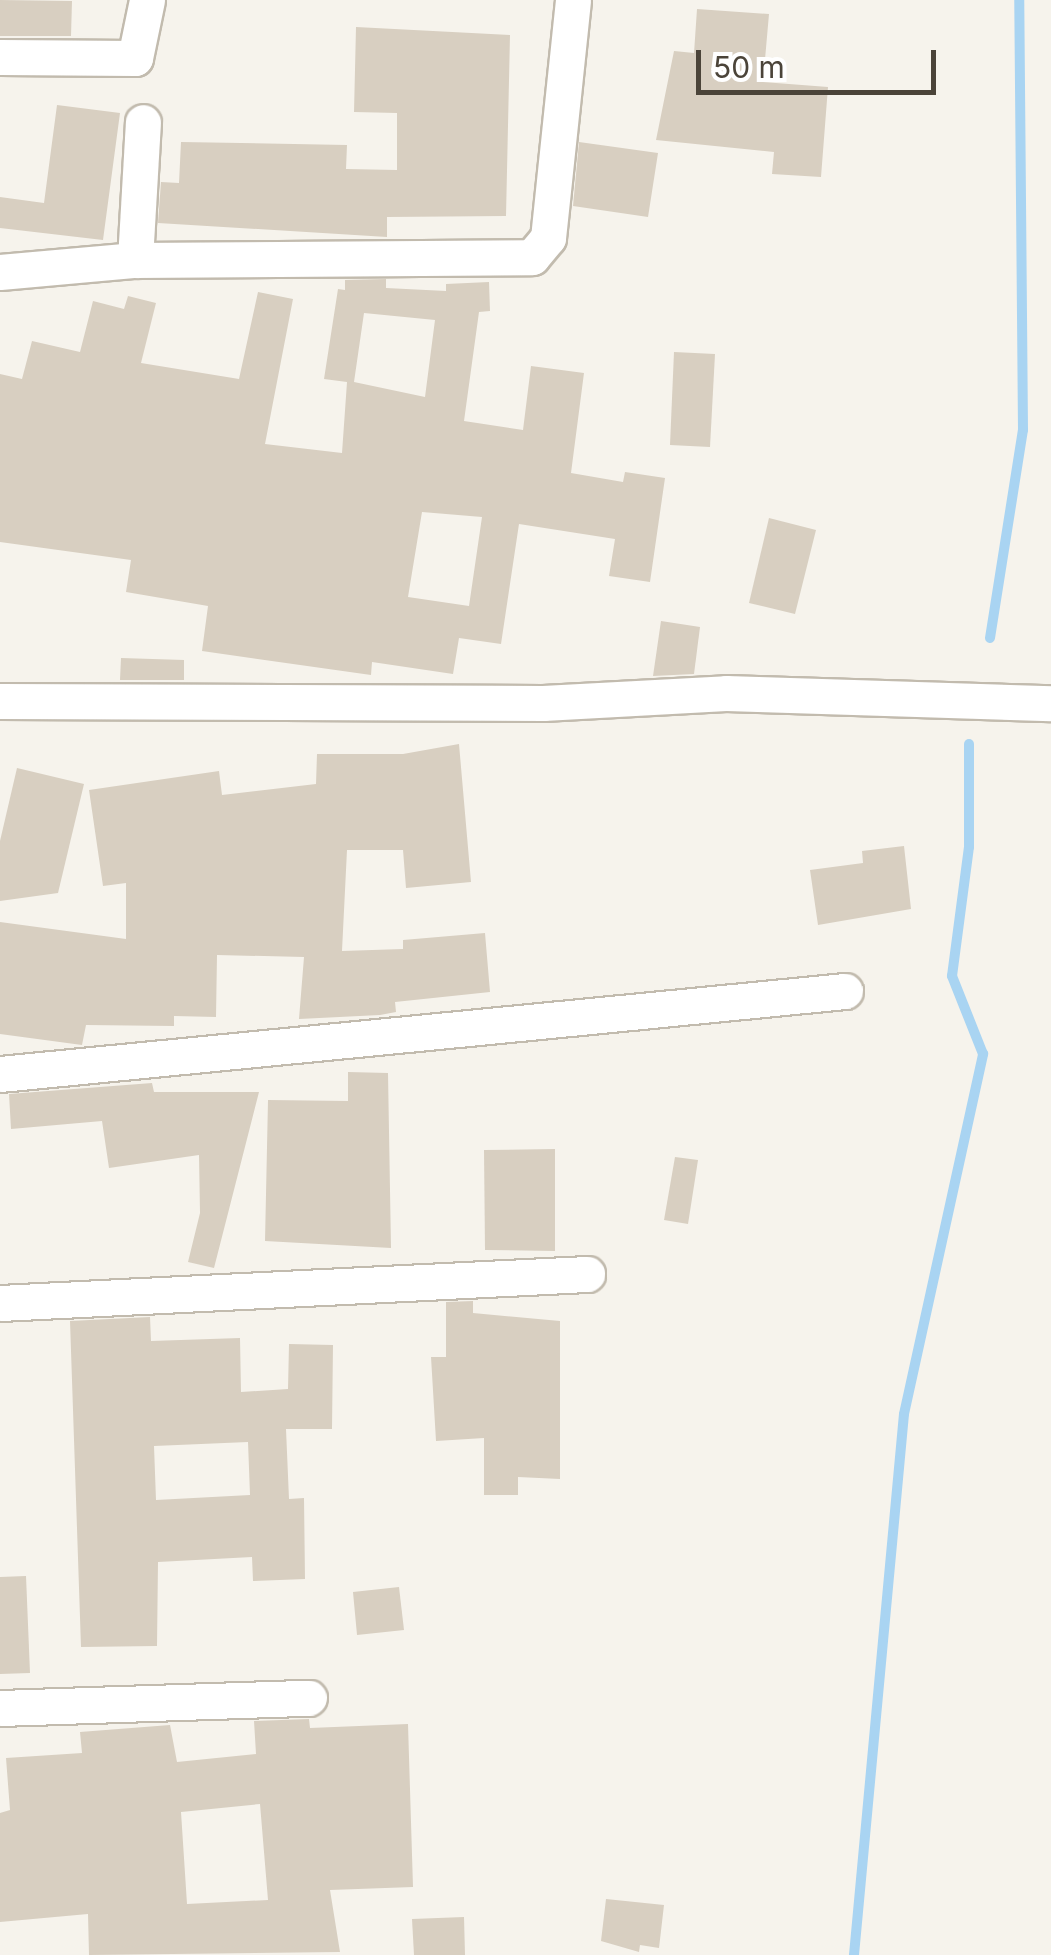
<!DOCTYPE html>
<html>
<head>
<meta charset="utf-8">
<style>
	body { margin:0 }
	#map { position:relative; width:1051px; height:1955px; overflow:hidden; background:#f6f3ec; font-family:Inter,sans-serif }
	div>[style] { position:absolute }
	.stream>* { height:10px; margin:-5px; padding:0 5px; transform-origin:5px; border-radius:5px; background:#a9d4f2 }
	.building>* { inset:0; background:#d8cfc1 }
	.roads { filter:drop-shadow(2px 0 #c2bbae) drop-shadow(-2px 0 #c2bbae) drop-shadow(0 2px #c2bbae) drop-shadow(0 -2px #c2bbae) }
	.minor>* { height:35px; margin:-17.5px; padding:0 17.5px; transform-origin:17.5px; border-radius:17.5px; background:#fff }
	span { translate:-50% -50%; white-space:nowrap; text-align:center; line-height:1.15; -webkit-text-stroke:9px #fff; paint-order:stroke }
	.scale { position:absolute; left:696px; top:50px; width:240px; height:45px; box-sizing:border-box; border:5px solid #4b4439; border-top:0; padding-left:12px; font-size:30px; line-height:35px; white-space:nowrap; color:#4b4439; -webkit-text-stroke:8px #fff; paint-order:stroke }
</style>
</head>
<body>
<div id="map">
	<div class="stream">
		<div style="left:990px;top:638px;width:211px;rotate:-81deg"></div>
		<div style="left:1023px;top:430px;width:430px;rotate:-90.5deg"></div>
		<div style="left:854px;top:1955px;width:543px;rotate:-84.72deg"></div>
		<div style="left:904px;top:1414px;width:369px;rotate:-77.6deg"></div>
		<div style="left:983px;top:1054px;width:84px;rotate:-111.7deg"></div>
		<div style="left:952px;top:976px;width:130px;rotate:-82.5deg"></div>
		<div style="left:969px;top:847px;width:103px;rotate:-90deg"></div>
	</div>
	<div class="building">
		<div style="clip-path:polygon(0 0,72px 1px,71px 36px,0 36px)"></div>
		<div style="clip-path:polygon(697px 9px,769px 14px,763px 82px,828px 87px,821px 177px,772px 174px,774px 152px,656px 140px,674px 51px,694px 53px)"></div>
		<div style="clip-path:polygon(356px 27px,510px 35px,506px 216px,387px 217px,387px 237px,158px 223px,161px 182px,179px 183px,181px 142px,347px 145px,346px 169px,397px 170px,397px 113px,354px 112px)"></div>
		<div style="clip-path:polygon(57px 105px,120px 113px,103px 240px,0 228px,0 197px,44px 203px)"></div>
		<div style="clip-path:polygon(579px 142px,658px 153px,648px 217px,573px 206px)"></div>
		<div style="clip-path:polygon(evenodd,386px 279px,386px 288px,446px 291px,446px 284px,489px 282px,490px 311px,479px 312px,464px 421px,523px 430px,531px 366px,584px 373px,571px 473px,623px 482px,625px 472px,665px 478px,650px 582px,609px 576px,615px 539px,519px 524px,501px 644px,459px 638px,453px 674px,372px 662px,371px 675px,202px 651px,208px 606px,126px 592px,131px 560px,0 542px,0 374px,22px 379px,32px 341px,80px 352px,93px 301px,124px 309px,128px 296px,156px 303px,141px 363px,239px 379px,258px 292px,293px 299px,265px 444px,342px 453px,347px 382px,324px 379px,338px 289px,345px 290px,345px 280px,386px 279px,364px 313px,435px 320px,425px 397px,354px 382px,364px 313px,386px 279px,422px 512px,482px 517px,469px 606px,408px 597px,422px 512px)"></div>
		<div style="clip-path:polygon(674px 352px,715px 354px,710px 447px,670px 445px)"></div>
		<div style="clip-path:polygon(769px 518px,816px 530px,795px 614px,749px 603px)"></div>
		<div style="clip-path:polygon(661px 621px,700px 627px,694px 674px,653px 676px)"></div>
		<div style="clip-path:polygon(121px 658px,184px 660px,184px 680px,120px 680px)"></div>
		<div style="clip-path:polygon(459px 744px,471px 882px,406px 888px,403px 850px,347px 850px,342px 951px,403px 949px,403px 940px,485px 933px,490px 992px,395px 1002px,396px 1012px,380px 1015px,299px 1019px,304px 957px,217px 955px,216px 1017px,174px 1016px,174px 1026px,86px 1025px,82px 1045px,0 1034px,0 922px,126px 939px,126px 883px,103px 886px,89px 790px,219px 771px,222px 795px,316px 784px,317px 754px,403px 754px)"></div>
		<div style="clip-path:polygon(17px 768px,84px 784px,58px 893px,0 901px,0 841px)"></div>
		<div style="clip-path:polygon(904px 846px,911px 909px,818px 925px,810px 870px,863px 863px,862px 851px)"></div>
		<div style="clip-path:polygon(348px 1072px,388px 1073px,391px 1248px,265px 1241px,268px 1100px,348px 1101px)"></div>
		<div style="clip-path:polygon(152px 1083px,154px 1092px,259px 1092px,214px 1268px,188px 1262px,200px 1213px,199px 1155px,109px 1168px,102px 1121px,11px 1129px,9px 1094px)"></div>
		<div style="clip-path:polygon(555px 1149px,555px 1251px,485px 1250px,484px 1150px)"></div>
		<div style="clip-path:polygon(675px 1157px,698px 1160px,688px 1224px,664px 1220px)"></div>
		<div style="clip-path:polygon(473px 1301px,473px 1313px,560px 1321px,560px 1479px,518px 1477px,518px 1495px,484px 1495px,484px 1438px,436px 1441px,431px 1357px,446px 1357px,446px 1302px)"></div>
		<div style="clip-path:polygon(evenodd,150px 1317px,151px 1341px,240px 1338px,241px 1392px,288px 1389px,289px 1344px,333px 1345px,332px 1429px,286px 1429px,289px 1499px,304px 1498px,305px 1579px,253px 1581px,252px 1557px,158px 1562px,157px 1646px,81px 1647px,70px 1321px,150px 1317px,248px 1442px,250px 1495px,156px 1500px,154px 1446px,248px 1442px)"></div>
		<div style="clip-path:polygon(26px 1576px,30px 1673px,0 1674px,0 1577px)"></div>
		<div style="clip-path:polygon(399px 1587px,404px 1630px,357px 1635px,353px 1592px)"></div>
		<div style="clip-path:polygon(evenodd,309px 1719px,310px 1728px,408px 1724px,413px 1887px,330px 1890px,340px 1952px,89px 1955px,88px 1914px,0 1922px,0 1813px,10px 1810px,6px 1758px,82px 1753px,80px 1732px,170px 1725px,177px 1762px,256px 1754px,254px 1721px,309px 1719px,260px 1804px,268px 1900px,187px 1904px,181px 1812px,260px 1804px)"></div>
		<div style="clip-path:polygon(606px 1899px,664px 1905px,659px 1948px,640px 1945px,639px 1952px,601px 1941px)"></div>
		<div style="clip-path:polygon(464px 1917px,465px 1955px,414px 1955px,412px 1919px)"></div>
	</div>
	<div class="roads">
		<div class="minor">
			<div style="left:0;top:57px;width:135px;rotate:0.4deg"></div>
			<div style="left:135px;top:58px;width:59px;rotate:-78.3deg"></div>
			<div style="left:135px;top:260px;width:138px;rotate:-86.7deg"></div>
			<div style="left:0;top:272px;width:136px;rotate:-5.1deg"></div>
			<div style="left:135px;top:260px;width:397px;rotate:-0.4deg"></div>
			<div style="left:532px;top:257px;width:25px;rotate:-50deg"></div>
			<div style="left:548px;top:238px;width:239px;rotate:-84deg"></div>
			<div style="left:0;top:701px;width:543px;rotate:0.21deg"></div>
			<div style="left:543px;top:703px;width:183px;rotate:-3.1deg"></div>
			<div style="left:726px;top:693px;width:325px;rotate:1.8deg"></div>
			<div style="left:0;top:1074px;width:849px;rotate:-5.61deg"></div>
			<div style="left:0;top:1303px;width:588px;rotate:-2.83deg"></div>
			<div style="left:0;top:1708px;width:309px;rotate:-1.9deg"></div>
		</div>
	</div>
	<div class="scale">50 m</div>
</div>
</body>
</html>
